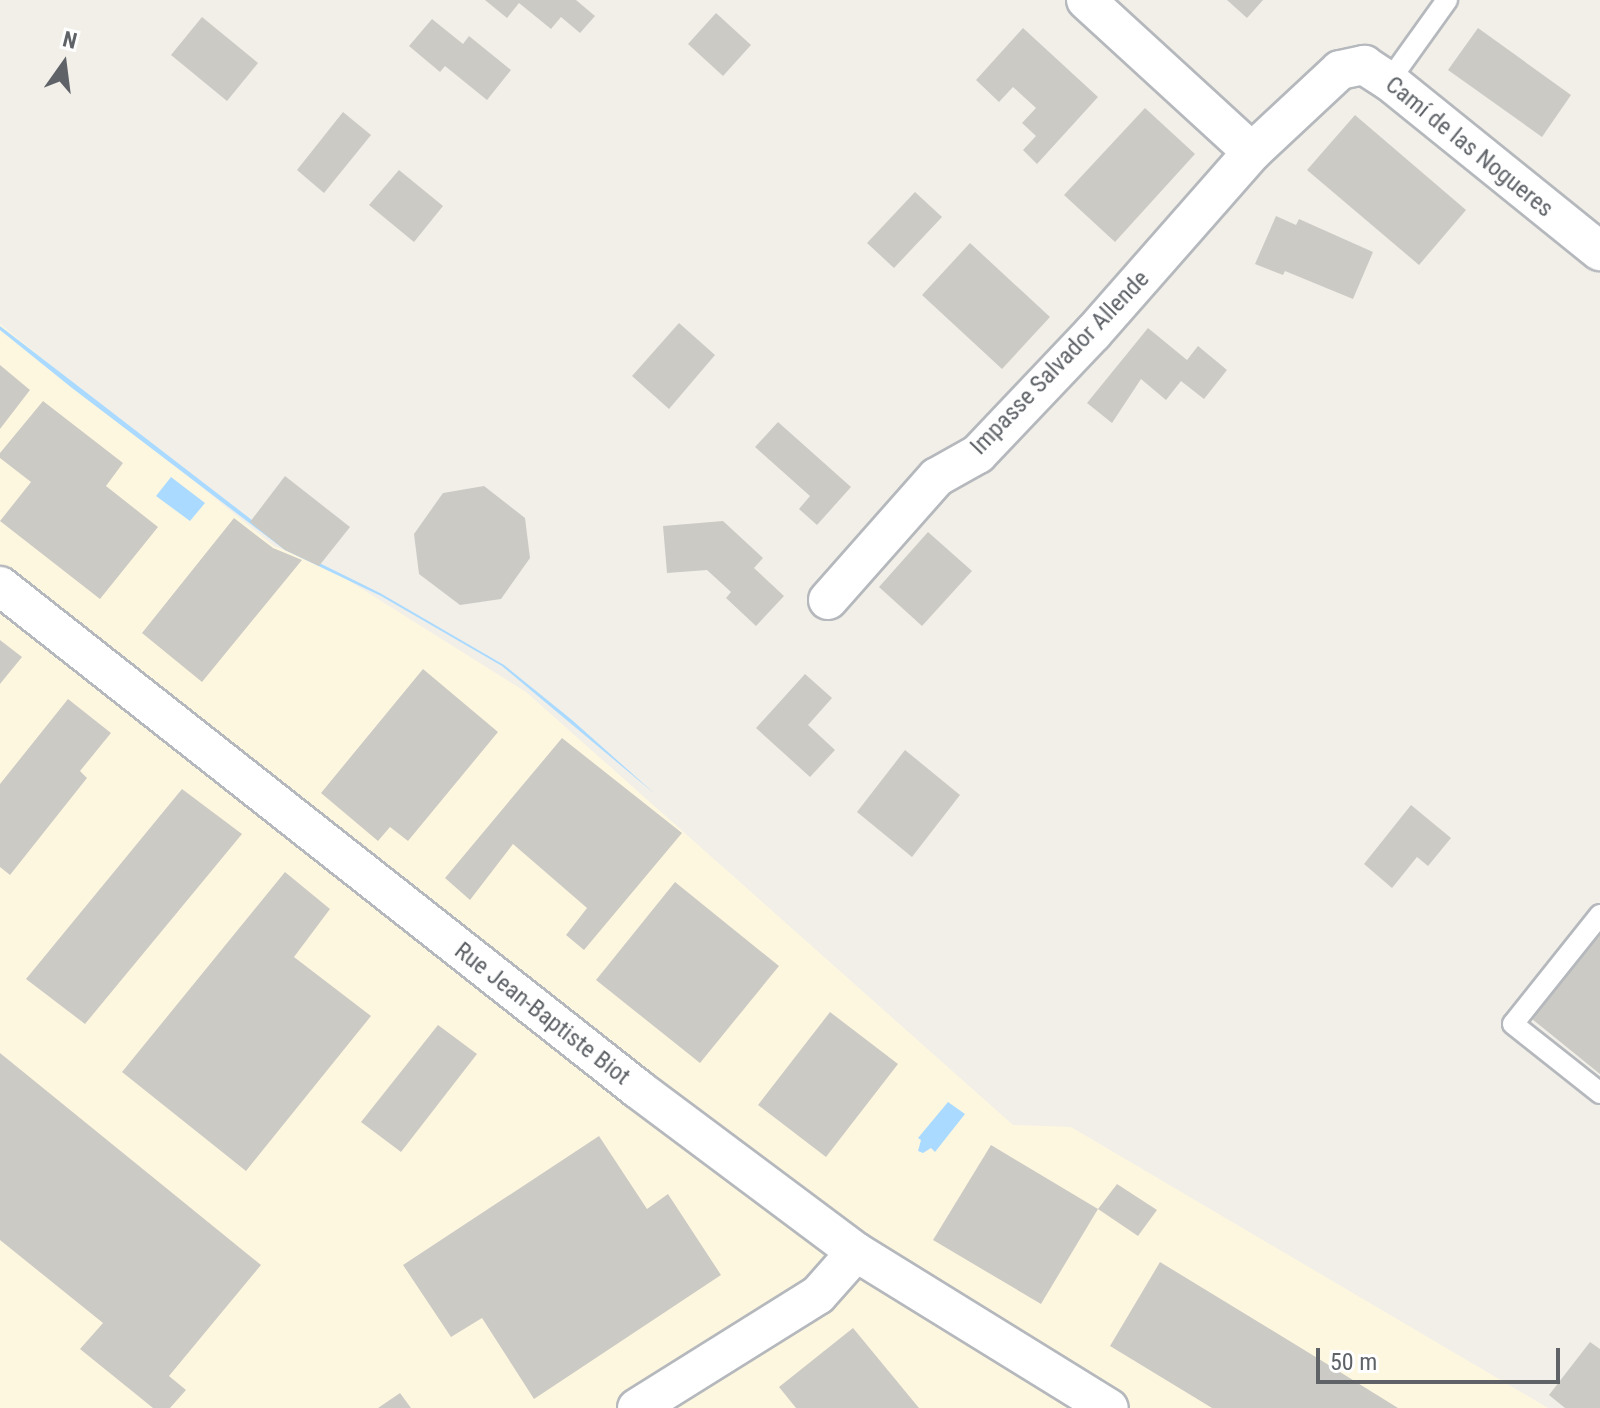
<!DOCTYPE html>
<html>
<head>
<meta charset="utf-8">
<style>
	body { margin:0 }
	#map { position:relative; width:1600px; height:1408px; overflow:hidden; background:#f1efe8; font-family:"Roboto Condensed",sans-serif }
	div>[style] { position:absolute }
	.commercial>* { inset:0; background:#fef7e0 }
	.water>* { inset:0; background:#aadaff }
	.building>* { inset:0; background:#cccac5 }
	.roads { filter:drop-shadow(2px 0 #b5b8bc) drop-shadow(-2px 0 #b5b8bc) drop-shadow(0 2px #b5b8bc) drop-shadow(0 -2px #b5b8bc) }
	.service>* { height:20px; margin:-10px; padding:0 10px; transform-origin:10px; border-radius:10px; background:#fff }
	.minor>* { height:38px; margin:-19px; padding:0 19px; transform-origin:19px; border-radius:19px; background:#fff }
	span { translate:-50% -50%; white-space:nowrap; text-align:center; line-height:1.15; -webkit-text-stroke:7px #fff; paint-order:stroke }
	.street-label { font-size:24px; color:#5f6368 }
	.north { position:absolute; left:24px; top:24px; width:80px; height:80px; -webkit-text-stroke:6px #fff; paint-order:stroke; rotate:14deg; font-size:22px; font-weight:700; line-height:32px; text-align:center; color:#5f6368 }
	.north::after { content:''; display:block; margin:auto; width:28px; height:36px; background:#5f6368; clip-path:polygon(50% 0,100% 100%,50% 72%,0 100%) }
	.scale { position:absolute; left:1316px; top:1348px; width:244px; height:36px; box-sizing:border-box; border:4px solid #5f6368; border-top:0; padding-left:10px; font-size:24px; line-height:28px; white-space:nowrap; color:#5f6368; -webkit-text-stroke:6px #fff; paint-order:stroke }
</style>
</head>
<body>
<div id="map">
	<div class="commercial">
		<div style="clip-path:polygon(0 324px,274px 546px,327px 567px,526px 692px,1013px 1125px,1071px 1127px,1548px 1408px,0 1408px)"></div>
	</div>
	<div class="water">
		<div style="clip-path:polygon(0 326px,287px 547px,380px 593px,504px 665px,572px 720px,655px 794px,502px 666px,381px 596px,285px 550px,72px 388px,0 330px)"></div>
		<div style="clip-path:polygon(171px 477px,205px 503px,190px 521px,156px 496px)"></div>
		<div style="clip-path:polygon(948px 1102px,965px 1114px,935px 1152px,931px 1148px,923px 1153px,918px 1151px,921px 1140px,918px 1138px)"></div>
	</div>
	<div class="building">
		<div style="clip-path:polygon(485px 0,576px 0,595px 16px,580px 33px,561px 17px,551px 29px,519px 3px,507px 18px)"></div>
		<div style="clip-path:polygon(1227px 0,1263px 0,1247px 18px)"></div>
		<div style="clip-path:polygon(716px 13px,751px 45px,723px 76px,688px 44px)"></div>
		<div style="clip-path:polygon(202px 17px,258px 63px,227px 101px,171px 55px)"></div>
		<div style="clip-path:polygon(432px 19px,463px 44px,469px 36px,511px 70px,487px 100px,445px 66px,440px 72px,409px 46px)"></div>
		<div style="clip-path:polygon(1023px 28px,1098px 97px,1037px 164px,1023px 150px,1036px 136px,1022px 123px,1036px 108px,1013px 87px,999px 102px,976px 80px)"></div>
		<div style="clip-path:polygon(1478px 28px,1571px 95px,1542px 137px,1448px 70px)"></div>
		<div style="clip-path:polygon(1145px 108px,1195px 154px,1115px 242px,1064px 195px)"></div>
		<div style="clip-path:polygon(343px 112px,371px 135px,324px 193px,297px 170px)"></div>
		<div style="clip-path:polygon(1355px 115px,1466px 210px,1419px 265px,1307px 170px)"></div>
		<div style="clip-path:polygon(399px 170px,443px 206px,414px 242px,369px 205px)"></div>
		<div style="clip-path:polygon(915px 192px,942px 217px,894px 268px,867px 243px)"></div>
		<div style="clip-path:polygon(1276px 216px,1296px 225px,1299px 219px,1373px 252px,1353px 299px,1285px 271px,1283px 275px,1255px 264px)"></div>
		<div style="clip-path:polygon(970px 243px,1050px 317px,1002px 369px,922px 295px)"></div>
		<div style="clip-path:polygon(679px 323px,715px 355px,669px 409px,632px 376px)"></div>
		<div style="clip-path:polygon(1148px 328px,1187px 360px,1198px 346px,1227px 370px,1204px 399px,1181px 381px,1166px 400px,1141px 379px,1112px 423px,1087px 403px)"></div>
		<div style="clip-path:polygon(0 365px,30px 390px,0 429px)"></div>
		<div style="clip-path:polygon(43px 401px,123px 463px,106px 486px,158px 527px,100px 599px,0 521px,31px 482px,0 458px,0 453px)"></div>
		<div style="clip-path:polygon(778px 422px,851px 487px,817px 525px,799px 509px,810px 496px,755px 447px)"></div>
		<div style="clip-path:polygon(285px 476px,350px 527px,319px 566px,285px 550px,250px 522px)"></div>
		<div style="clip-path:polygon(484px 486px,525px 518px,530px 558px,501px 599px,460px 605px,419px 574px,414px 534px,443px 493px)"></div>
		<div style="clip-path:polygon(234px 518px,273px 548px,302px 560px,202px 682px,142px 633px)"></div>
		<div style="clip-path:polygon(723px 521px,763px 558px,754px 568px,784px 596px,756px 626px,726px 598px,731px 592px,707px 570px,667px 573px,663px 526px)"></div>
		<div style="clip-path:polygon(928px 532px,972px 571px,922px 626px,879px 587px)"></div>
		<div style="clip-path:polygon(0 640px,22px 657px,0 684px)"></div>
		<div style="clip-path:polygon(423px 669px,498px 732px,408px 841px,390px 827px,378px 841px,321px 793px)"></div>
		<div style="clip-path:polygon(805px 674px,832px 698px,808px 725px,835px 750px,810px 777px,756px 728px)"></div>
		<div style="clip-path:polygon(68px 699px,111px 733px,80px 771px,87px 778px,10px 875px,0 867px,0 784px)"></div>
		<div style="clip-path:polygon(562px 738px,682px 833px,584px 950px,566px 935px,587px 908px,513px 844px,470px 900px,445px 878px)"></div>
		<div style="clip-path:polygon(905px 750px,960px 795px,912px 857px,857px 812px)"></div>
		<div style="clip-path:polygon(182px 789px,242px 834px,85px 1024px,26px 979px)"></div>
		<div style="clip-path:polygon(1411px 805px,1451px 838px,1428px 866px,1417px 857px,1392px 888px,1364px 864px)"></div>
		<div style="clip-path:polygon(285px 872px,330px 909px,294px 957px,371px 1016px,246px 1171px,122px 1072px)"></div>
		<div style="clip-path:polygon(675px 882px,779px 966px,700px 1063px,596px 980px)"></div>
		<div style="clip-path:polygon(1600px 935px,1600px 1074px,1532px 1019px)"></div>
		<div style="clip-path:polygon(830px 1012px,898px 1064px,826px 1157px,758px 1105px)"></div>
		<div style="clip-path:polygon(438px 1025px,477px 1054px,401px 1152px,361px 1122px)"></div>
		<div style="clip-path:polygon(0 1053px,261px 1265px,169px 1376px,186px 1390px,170px 1408px,153px 1408px,80px 1349px,103px 1323px,0 1240px)"></div>
		<div style="clip-path:polygon(599px 1136px,647px 1209px,668px 1194px,721px 1275px,534px 1399px,482px 1318px,451px 1337px,403px 1265px)"></div>
		<div style="clip-path:polygon(991px 1145px,1098px 1209px,1041px 1304px,933px 1240px)"></div>
		<div style="clip-path:polygon(1117px 1184px,1157px 1210px,1138px 1236px,1098px 1209px)"></div>
		<div style="clip-path:polygon(1160px 1262px,1319px 1359px,1398px 1408px,1212px 1408px,1110px 1346px)"></div>
		<div style="clip-path:polygon(853px 1328px,919px 1408px,796px 1408px,779px 1387px)"></div>
		<div style="clip-path:polygon(1590px 1342px,1600px 1349px,1600px 1408px,1565px 1408px,1549px 1395px)"></div>
		<div style="clip-path:polygon(400px 1393px,411px 1408px,378px 1408px)"></div>
	</div>
	<div class="roads">
		<div class="service">
			<div style="left:1389px;top:81px;width:100px;rotate:-54.4deg"></div>
			<div style="left:1600px;top:915px;width:139px;rotate:128.6deg"></div>
			<div style="left:1513px;top:1024px;width:111px;rotate:38.4deg"></div>
		</div>
		<div class="minor">
			<div style="left:1086px;top:0;width:225px;rotate:42.5deg"></div>
			<div style="left:1252px;top:152px;width:120px;rotate:-43deg"></div>
			<div style="left:1340px;top:70px;width:25px;rotate:-12deg"></div>
			<div style="left:1364px;top:65px;width:30px;rotate:33deg"></div>
			<div style="left:1389px;top:81px;width:271px;rotate:38.9deg"></div>
			<div style="left:0;top:586px;width:812px;rotate:38.25deg"></div>
			<div style="left:638px;top:1089px;width:272px;rotate:36.8deg"></div>
			<div style="left:856px;top:1252px;width:297px;rotate:31.7deg"></div>
			<div style="left:828px;top:600px;width:164px;rotate:-48.5deg"></div>
			<div style="left:937px;top:477px;width:47px;rotate:-29.3deg"></div>
			<div style="left:978px;top:454px;width:167px;rotate:-46.5deg"></div>
			<div style="left:1093px;top:333px;width:241px;rotate:-48.7deg"></div>
			<div style="left:637px;top:1408px;width:213px;rotate:-32deg"></div>
			<div style="left:818px;top:1295px;width:57px;rotate:-48.5deg"></div>
		</div>
	</div>
	<div class="street-label">
		<span style="left:1469px;top:147px;rotate:39deg">Camí de las Nogueres</span>
		<span style="left:1060px;top:363px;rotate:-46deg">Impasse Salvador Allende</span>
		<span style="left:542px;top:1014px;rotate:38deg">Rue Jean-Baptiste Biot</span>
	</div>
	<div class="north">N</div>
	<div class="scale">50 m</div>
</div>
</body>
</html>
